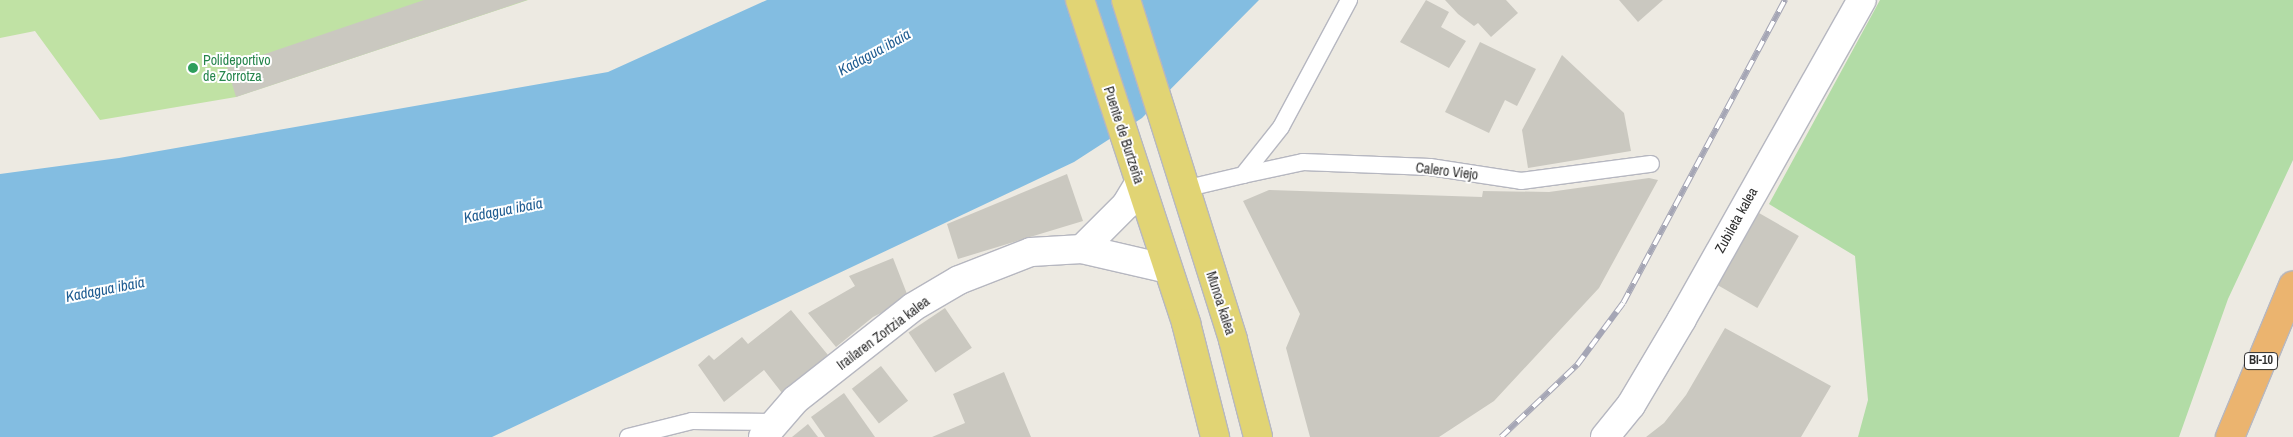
<!DOCTYPE html>
<meta charset="utf-8">
<style>
body{margin:0}
#map{position:relative;width:2293px;height:437px;overflow:hidden;background:#edeae2;font-family:"Archivo Narrow",sans-serif}
div>[style]{position:absolute}
.green>*{inset:0;background:#b2dca6}
.pitch>*{inset:0;background:#c0e2a4}
.water>*{inset:0;background:#83bde1}
.building>*{inset:0;background:#cac8c0;transform-origin:0 0}
.roads{filter:drop-shadow(1px 0 #b6b7c0) drop-shadow(-1px 0 #b6b7c0) drop-shadow(0 1px #b6b7c0) drop-shadow(0 -1px #b6b7c0)}
.lane>*{height:16px;margin:-8px;padding:0 8px;transform-origin:8px;border-radius:8px;background:#fff}
.street>*{height:28px;margin:-14px;padding:0 14px;transform-origin:14px;border-radius:14px;background:#fff}
.secondary>*{height:28px;margin:-14px;padding:0 14px;transform-origin:14px;border-radius:14px;background:#fff}
.primary>*{height:28px;margin:-14px;padding:0 14px;transform-origin:14px;border-radius:14px;background:#e1d474}
.highway>*{height:28px;margin:-14px;padding:0 14px;transform-origin:14px;border-radius:14px;background:#ebb46f}
.rail>*{height:5.5px;margin-top:-2.75px;transform-origin:0;background:repeating-linear-gradient(90deg,#fff 0 11px,#a5a6b5 0 22px);box-sizing:border-box;border-block:1px solid #a5a6b5}
.dots>*{width:14px;height:14px;translate:-50% -50%;box-sizing:border-box;border:2px solid #fff;border-radius:50%}
span{translate:-50% -50%;white-space:nowrap;text-align:center;line-height:1.15;-webkit-text-stroke:4px #fff;paint-order:stroke}
.shield-label span{padding:1px 4px;background:#fff;border:1px solid;border-radius:4px;-webkit-text-stroke-width:0}
.shield-label{font-size:12px;color:#2e2e2e;font-weight:700}
.leisure-label{font-size:14px;color:#27864d}
.left{translate:0 -50%;text-align:left}
.street-label{font-size:14px;color:#2e2e2e}
.water-label{font-size:15px;color:#1f5c91;font-style:italic}
</style>
<div id="map">
<div class="green">
<div style="clip-path:polygon(1880px 0,2293px 0,2293px 160px,2228px 299px,2179px 437px,1858px 437px,1868px 400px,1855px 256px,1769px 204px)"></div>
</div>
<div class="pitch">
<div style="clip-path:polygon(0 0,528px 0,236px 97px,100px 120px,35px 31px,0 38px)"></div>
</div>
<div class="water">
<div style="clip-path:polygon(767px 0,1259px 0,1142px 118px,1074px 162px,492px 437px,0 437px,0 174px,119px 158px,608px 72px)"></div>
</div>
<div class="building">
<div style="clip-path:polygon(424px 0,527px 0,236px 97px,227px 67px)"></div>
<div style="clip-path:polygon(1426px 0,1449px 12px,1441px 27px,1466px 41px,1449px 68px,1400px 42px)"></div>
<div style="clip-path:polygon(1445px 0,1506px 0,1518px 13px,1491px 37px,1478px 23px,1474px 26px,1458px 14px)"></div>
<div style="clip-path:polygon(1619px 0,1663px 0,1638px 22px)"></div>
<div style="clip-path:polygon(1480px 42px,1536px 69px,1517px 106px,1505px 100px,1489px 133px,1445px 112px)"></div>
<div style="clip-path:polygon(1562px 55px,1624px 113px,1631px 151px,1528px 168px,1522px 130px)"></div>
<div style="clip-path:polygon(1067px 174px,1083px 221px,958px 259px,947px 224px)"></div>
<div style="clip-path:polygon(1649px 178px,1658px 180px,1599px 288px,1494px 401px,1439px 437px,1310px 437px,1286px 348px,1300px 314px,1243px 201px,1269px 190px,1482px 197px,1483px 191px,1549px 192px)"></div>
<div style="left:1759px;top:213px;width:46px;height:83px;rotate:30deg"></div>
<div style="clip-path:polygon(893px 258px,909px 299px,873px 317px,836px 347px,808px 313px,855px 286px,849px 276px)"></div>
<div style="left:945px;top:308px;width:48px;height:44px;rotate:56deg"></div>
<div style="clip-path:polygon(791px 310px,828px 355px,782px 393px,764px 370px,724px 402px,698px 365px,709px 355px,714px 360px,742px 337px,748px 344px)"></div>
<div style="clip-path:polygon(1725px 328px,1831px 386px,1801px 437px,1646px 437px,1664px 423px,1686px 395px)"></div>
<div style="left:881px;top:366px;width:44px;height:37px;rotate:52deg"></div>
<div style="clip-path:polygon(1004px 372px,1031px 437px,932px 437px,965px 423px,953px 394px)"></div>
<div style="clip-path:polygon(844px 393px,875px 437px,825px 437px,811px 417px)"></div>
<div style="clip-path:polygon(808px 424px,818px 437px,792px 437px)"></div>
</div>
<div class="roads">
<div class="lane">
<div style="left:1243px;top:175px;width:61px;rotate:-12.2deg"></div>
<div style="left:1303px;top:162px;width:127px;rotate:2.3deg"></div>
<div style="left:1430px;top:167px;width:92px;rotate:8.7deg"></div>
<div style="left:1521px;top:181px;width:131px;rotate:-7.5deg"></div>
<div style="left:1184px;top:189px;width:61px;rotate:-13.3deg"></div>
<div style="left:1243px;top:175px;width:61px;rotate:-51.6deg"></div>
<div style="left:1281px;top:127px;width:144px;rotate:-61.8deg"></div>
<div style="left:628px;top:437px;width:66px;rotate:-14deg"></div>
<div style="left:692px;top:421px;width:80px;rotate:0.7deg"></div>
</div>
<div class="street">
<div style="left:1082px;top:249px;width:62px;rotate:-45deg"></div>
<div style="left:1126px;top:205px;width:26px;rotate:-59deg"></div>
<div style="left:763px;top:437px;width:49px;rotate:-49.1deg"></div>
<div style="left:795px;top:400px;width:150px;rotate:-38.2deg"></div>
<div style="left:913px;top:307px;width:53px;rotate:-30.4deg"></div>
<div style="left:959px;top:280px;width:77px;rotate:-21.3deg"></div>
<div style="left:1031px;top:252px;width:51px;rotate:-3.4deg"></div>
<div style="left:1082px;top:249px;width:88px;rotate:13.1deg"></div>
</div>
<div class="secondary">
<div style="left:1605px;top:437px;width:41px;rotate:-50.9deg"></div>
<div style="left:1631px;top:405px;width:100px;rotate:-59.3deg"></div>
<div style="left:1682px;top:319px;width:366px;rotate:-60.6deg"></div>
</div>
<div class="primary">
<div style="left:1080px;top:0;width:340px;rotate:71.8deg"></div>
<div style="left:1186px;top:323px;width:118px;rotate:75.7deg"></div>
<div style="left:1126px;top:0;width:356px;rotate:72.5deg"></div>
<div style="left:1233px;top:340px;width:100px;rotate:75.5deg"></div>
</div>
<div class="highway">
<div style="left:2230px;top:437px;width:164px;rotate:-67.4deg"></div>
</div>
</div>
<div class="rail">
<div style="left:1501px;top:437px;width:105px;rotate:-43.5deg"></div>
<div style="left:1577px;top:365px;width:77px;rotate:-53.4deg"></div>
<div style="left:1623px;top:303px;width:344px;rotate:-61.9deg"></div>
</div>
<div class="dots">
<div style="left:193px;top:68px;background:#2e9e5b"></div>
</div>
<div class="shield-label">
<span style="left:2261px;top:361px">BI-10</span>
</div>
<div class="leisure-label">
<span class="left" style="left:203px;top:68px">Polideportivo<br>de Zorrotza</span>
</div>
<div class="street-label">
<span style="left:1124px;top:135px;rotate:72deg">Puente de Burtzeña</span>
<span style="left:1447px;top:171px;rotate:7deg">Calero Viejo</span>
<span style="left:1736px;top:220px;rotate:-61deg">Zubileta kalea</span>
<span style="left:1221px;top:303px;rotate:72deg">Munoa kalea</span>
<span style="left:883px;top:333px;rotate:-37deg">Irailaren Zortzia kalea</span>
</div>
<div class="water-label">
<span style="left:874px;top:52px;rotate:-29deg">Kadagua ibaia</span>
<span style="left:503px;top:210px;rotate:-11deg">Kadagua ibaia</span>
<span style="left:105px;top:289px;rotate:-11deg">Kadagua ibaia</span>
</div>
</div>
